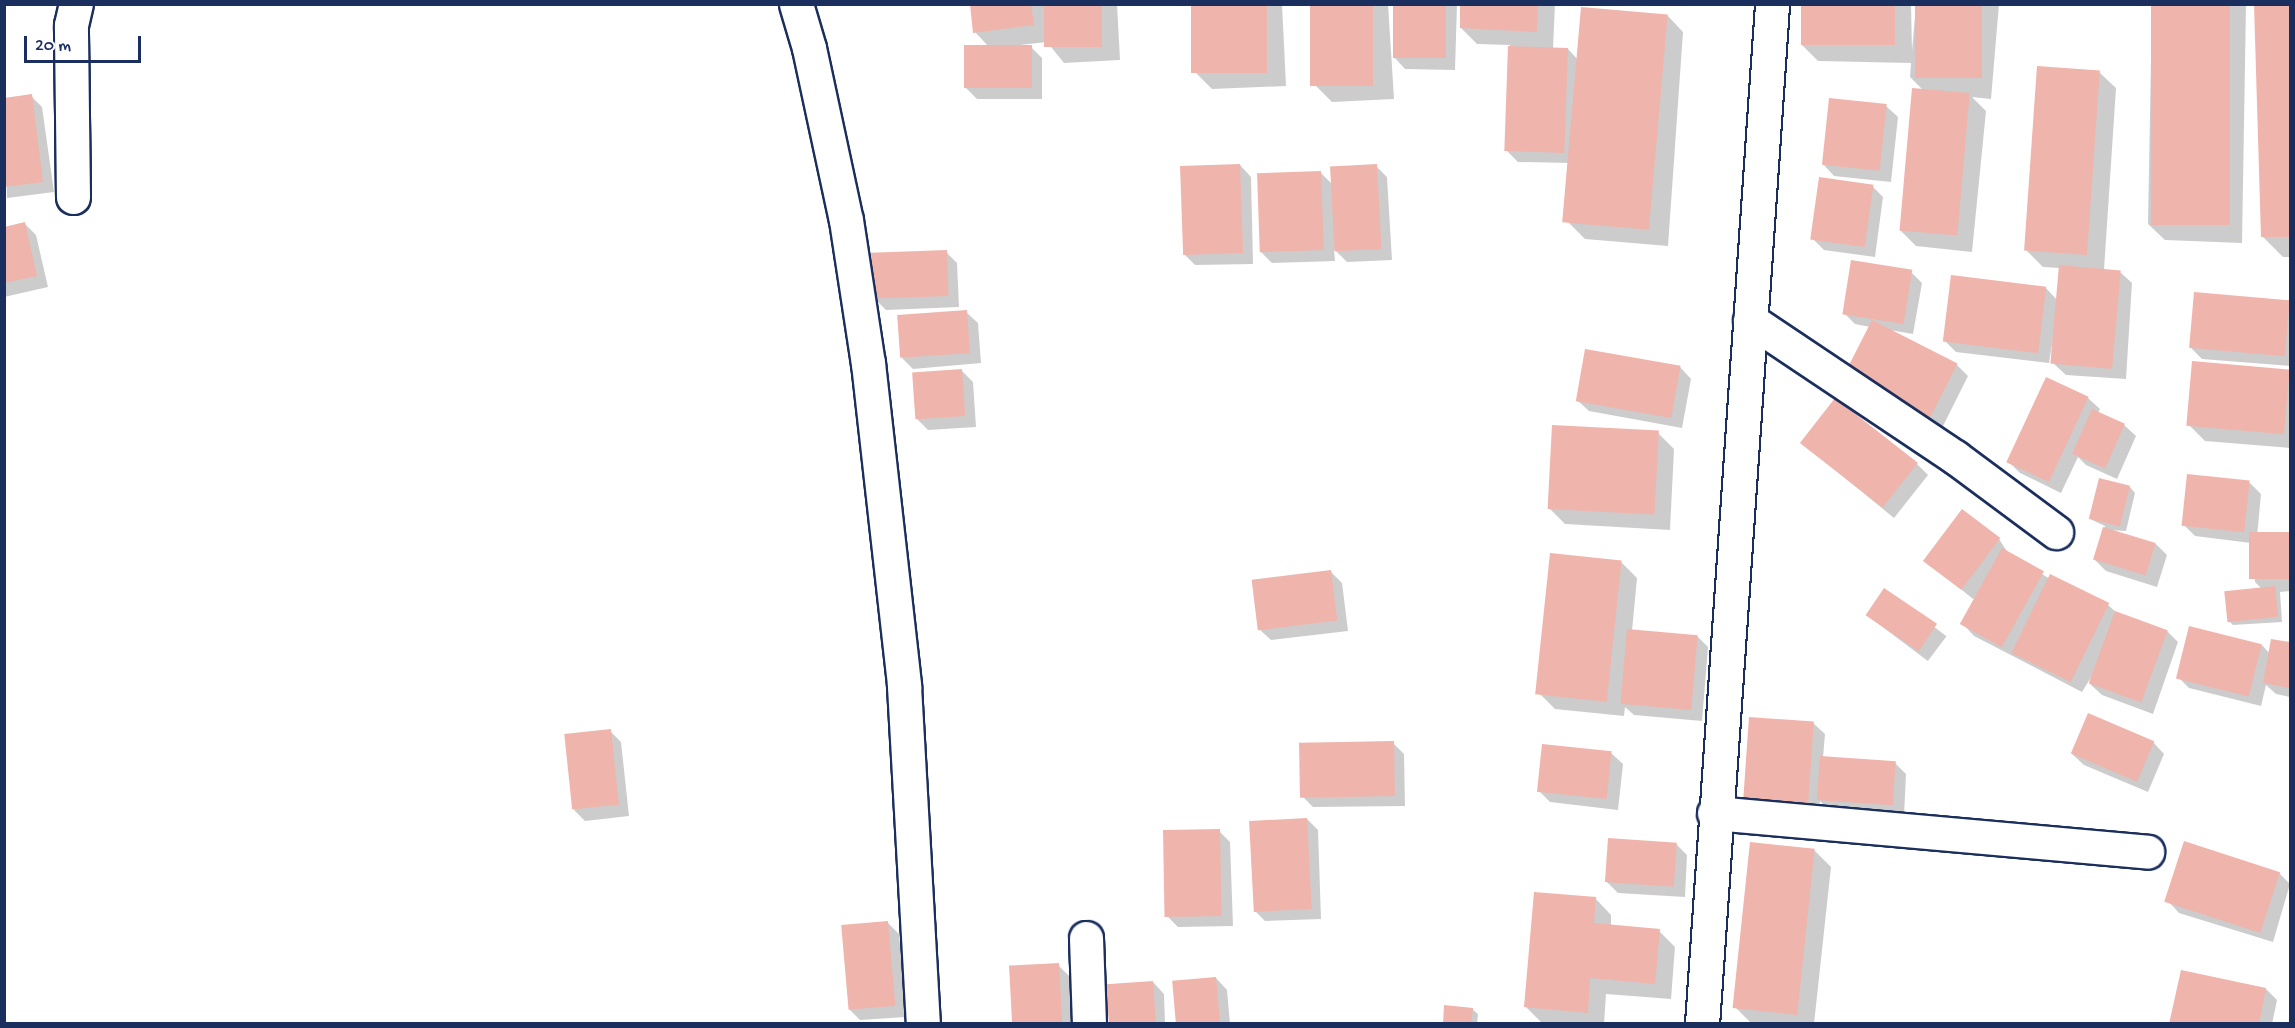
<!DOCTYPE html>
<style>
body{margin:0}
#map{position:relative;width:2295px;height:1028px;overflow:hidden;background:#fff;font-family:"Gochi Hand",sans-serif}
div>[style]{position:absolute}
.shadow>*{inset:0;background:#0003;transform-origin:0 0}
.building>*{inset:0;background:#efb4ab;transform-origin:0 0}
.roads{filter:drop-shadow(2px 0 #1b2f5e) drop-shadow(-2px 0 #1b2f5e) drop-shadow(0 2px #1b2f5e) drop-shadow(0 -2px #1b2f5e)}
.minor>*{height:33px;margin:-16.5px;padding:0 16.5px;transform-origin:16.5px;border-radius:16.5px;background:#fff}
span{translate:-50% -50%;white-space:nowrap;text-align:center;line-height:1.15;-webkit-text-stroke:5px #fff;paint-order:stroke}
.frame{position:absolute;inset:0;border:6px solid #1b2f5e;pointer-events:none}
.scale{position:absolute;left:24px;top:36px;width:117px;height:27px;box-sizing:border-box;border:3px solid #1b2f5e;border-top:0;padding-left:8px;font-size:18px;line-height:21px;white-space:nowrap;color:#1b2f5e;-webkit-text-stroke:4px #fff;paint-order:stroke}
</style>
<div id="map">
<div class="shadow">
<div style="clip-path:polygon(971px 4px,1117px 4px,1120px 60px,1064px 63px,1047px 42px,1020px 45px,1031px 47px,1042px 58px,1042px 99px,977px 99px,966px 88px,989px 47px,975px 32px)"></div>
<div style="clip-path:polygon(1193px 4px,1282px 4px,1286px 86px,1212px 89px,1196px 73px)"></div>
<div style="clip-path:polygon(1311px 4px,1388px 4px,1394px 99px,1332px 102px,1316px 86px)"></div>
<div style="clip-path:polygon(1395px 4px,1457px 4px,1455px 70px,1405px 69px,1394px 57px)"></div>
<div style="clip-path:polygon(1462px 4px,1555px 4px,1553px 49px,1568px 49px,1579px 61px,1667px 15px,1683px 32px,1668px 246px,1585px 239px,1568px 222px,1572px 163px,1518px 162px,1507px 151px,1510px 45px,1477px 44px,1461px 28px)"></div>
<div style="clip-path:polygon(1803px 4px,1911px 4px,1912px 51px,1916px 4px,1999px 4px,1991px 99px,1972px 97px,1986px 111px,1972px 252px,1916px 246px,1900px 230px,1923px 90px,1910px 77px,1911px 63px,1818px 61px,1801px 44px)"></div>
<div style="clip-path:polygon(2152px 4px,2246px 4px,2242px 243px,2165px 240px,2148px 224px)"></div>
<div style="clip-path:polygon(2256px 4px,2290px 4px,2290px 257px,2283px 257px,2263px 237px)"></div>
<div style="clip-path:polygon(2099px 72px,2116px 88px,2104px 270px,2120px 272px,2132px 283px,2126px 379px,2066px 375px,2054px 364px,2058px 307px,2049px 363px,1956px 352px,1945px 341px,2045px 287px,2058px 301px,2060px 268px,2043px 267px,2027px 251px)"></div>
<div style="clip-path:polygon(31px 96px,42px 107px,54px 192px,7px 198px,4px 99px)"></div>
<div style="clip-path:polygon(1886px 106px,1898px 117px,1891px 182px,1834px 176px,1823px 164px)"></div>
<div style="clip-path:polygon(1240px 165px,1251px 177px,1253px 264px,1195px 265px,1184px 254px)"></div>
<div style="clip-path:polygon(1376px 166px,1387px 177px,1392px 260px,1347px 262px,1334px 249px,1335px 261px,1272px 263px,1261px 252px,1321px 173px,1332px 184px)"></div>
<div style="clip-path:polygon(1872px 186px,1883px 197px,1875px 257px,1824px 250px,1813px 239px)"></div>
<div style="clip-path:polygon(25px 224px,36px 235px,48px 287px,4px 297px,4px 228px)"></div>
<div style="clip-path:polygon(946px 252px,957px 263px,959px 307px,886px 310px,875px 299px)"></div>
<div style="clip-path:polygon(1911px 272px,1922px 283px,1913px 334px,1890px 330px,1957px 365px,1968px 376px,1941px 430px,1857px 388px,1870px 327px,1855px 324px,1844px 313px)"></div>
<div style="clip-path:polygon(2195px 293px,2290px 301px,2290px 366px,2202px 359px,2191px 348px)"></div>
<div style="clip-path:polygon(966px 312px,978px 323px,981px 363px,913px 369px,902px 358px)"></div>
<div style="clip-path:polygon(2194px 362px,2290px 371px,2290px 448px,2205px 441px,2189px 425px)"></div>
<div style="clip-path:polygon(1680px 367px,1691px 379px,1682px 428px,1589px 411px,1577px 400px)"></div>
<div style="clip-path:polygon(962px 371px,973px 382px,976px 427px,928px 430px,917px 419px)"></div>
<div style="clip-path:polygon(2088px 398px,2100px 409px,2098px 413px,2124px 425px,2136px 436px,2117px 479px,2086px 465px,2078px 457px,2061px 493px,2020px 473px,2009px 462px)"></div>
<div style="clip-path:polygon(1658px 433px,1674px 449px,1670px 530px,1565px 524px,1549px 508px)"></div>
<div style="clip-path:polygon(1802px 443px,1917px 464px,1928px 475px,1894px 518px)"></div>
<div style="clip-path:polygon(2250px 483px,2261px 494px,2257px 537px,2290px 534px,2290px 591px,2280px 592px,2282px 622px,2233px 625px,2228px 620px,2262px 589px,2255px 582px,2251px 543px,2195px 536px,2184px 525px)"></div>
<div style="clip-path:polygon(2130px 487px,2135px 493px,2126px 531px,2108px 530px,2156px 544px,2167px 555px,2157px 587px,2106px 571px,2095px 560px,2105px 526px,2090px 519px)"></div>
<div style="clip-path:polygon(1962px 511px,1999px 539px,2008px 553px,2050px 579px,2051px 576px,2108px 605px,2117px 613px,2167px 631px,2178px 642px,2153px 714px,2102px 695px,2090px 684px,2096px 669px,2082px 692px,1974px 636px,1963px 624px,1980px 594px,1973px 599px,1925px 560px)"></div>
<div style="clip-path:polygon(1621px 562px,1637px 578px,1632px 631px,1697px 636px,1708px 647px,1702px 721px,1634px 715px,1625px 707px,1624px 716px,1555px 709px,1539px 693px)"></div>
<div style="clip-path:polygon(1331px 572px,1342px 583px,1348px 631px,1271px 640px,1259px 629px)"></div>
<div style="left:1885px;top:590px;width:77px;height:31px;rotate:37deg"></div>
<div style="clip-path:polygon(2272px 641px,2290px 644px,2290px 697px,2276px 694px,2266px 685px,2261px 706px,2189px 688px,2178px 677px,2262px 645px,2270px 654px)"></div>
<div style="clip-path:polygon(1813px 723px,1825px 734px,1823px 758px,1895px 763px,1906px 774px,1904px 816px,1830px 811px,1820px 801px,1818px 827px,1756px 823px)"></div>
<div style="clip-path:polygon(610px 731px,621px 742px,629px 816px,585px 821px,574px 810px)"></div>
<div style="clip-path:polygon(2153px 742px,2164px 754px,2148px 792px,2084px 765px,2072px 754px)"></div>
<div style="clip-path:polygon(1393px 743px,1404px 754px,1405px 806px,1313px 807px,1302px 796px)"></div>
<div style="clip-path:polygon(1611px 753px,1623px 764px,1618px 810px,1550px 802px,1539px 791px)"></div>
<div style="clip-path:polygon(1307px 819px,1318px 830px,1321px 919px,1265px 921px,1254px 910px)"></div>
<div style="clip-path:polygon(1219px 831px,1230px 842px,1233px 926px,1178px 927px,1167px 916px)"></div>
<div style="clip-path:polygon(1676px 844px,1687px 855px,1685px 897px,1618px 893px,1607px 882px)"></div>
<div style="clip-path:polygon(1814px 850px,1831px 867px,1814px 1024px,1751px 1023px,1735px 1007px)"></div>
<div style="clip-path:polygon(2279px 873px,2290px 884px,2273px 942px,2179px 913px,2168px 901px)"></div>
<div style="clip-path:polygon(1595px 898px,1611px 915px,1611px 926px,1659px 931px,1675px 947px,1671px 999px,1606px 994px,1604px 1024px,1542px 1023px,1526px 1007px)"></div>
<div style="clip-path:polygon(888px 923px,899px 934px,906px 1017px,860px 1020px,849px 1009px)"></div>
<div style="clip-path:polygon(1058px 965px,1069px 976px,1072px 1024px,1013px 1024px)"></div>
<div style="clip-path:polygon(1216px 978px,1227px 990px,1230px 1024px,1177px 1024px)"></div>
<div style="clip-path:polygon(1153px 982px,1164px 994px,1165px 1024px,1110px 1024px)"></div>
<div style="clip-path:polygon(2266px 989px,2277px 1000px,2272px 1024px,2171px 1024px)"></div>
<div style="clip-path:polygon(1472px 1009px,1478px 1014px,1477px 1024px,1444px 1024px)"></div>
</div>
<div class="building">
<div style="clip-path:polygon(970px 4px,1031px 4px,1034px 25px,973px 33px)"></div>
<div style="left:1044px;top:4px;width:58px;height:43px"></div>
<div style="left:1191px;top:4px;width:76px;height:69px"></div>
<div style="left:1310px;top:4px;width:63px;height:82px"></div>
<div style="left:1393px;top:4px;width:53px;height:54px"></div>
<div style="clip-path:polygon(1460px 4px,1538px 4px,1537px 32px,1460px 28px)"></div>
<div style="left:1801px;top:4px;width:94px;height:41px"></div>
<div style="left:1915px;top:4px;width:67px;height:74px"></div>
<div style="clip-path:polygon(2254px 4px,2290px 4px,2290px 237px,2261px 237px)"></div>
<div style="left:2151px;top:5px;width:79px;height:220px"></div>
<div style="left:1581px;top:7px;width:87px;height:216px;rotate:5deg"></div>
<div style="left:964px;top:45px;width:68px;height:43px"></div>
<div style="left:1508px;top:46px;width:60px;height:105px;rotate:2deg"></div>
<div style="left:2037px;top:66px;width:63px;height:185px;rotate:4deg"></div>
<div style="left:1912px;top:88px;width:58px;height:143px;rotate:5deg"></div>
<div style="clip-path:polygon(32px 94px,43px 182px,4px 187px,4px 98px)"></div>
<div style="left:1829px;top:98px;width:58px;height:67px;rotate:6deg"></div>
<div style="left:1240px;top:164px;width:89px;height:60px;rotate:88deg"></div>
<div style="left:1377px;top:164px;width:85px;height:47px;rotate:87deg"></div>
<div style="left:1321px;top:171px;width:79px;height:64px;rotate:88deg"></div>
<div style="left:1819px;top:177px;width:55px;height:63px;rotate:8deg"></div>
<div style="clip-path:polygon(25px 222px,37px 276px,4px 283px,4px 227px)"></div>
<div style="left:947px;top:250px;width:46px;height:76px;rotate:88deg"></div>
<div style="left:1851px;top:260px;width:62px;height:55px;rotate:9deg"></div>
<div style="left:2059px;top:265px;width:62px;height:99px;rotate:5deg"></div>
<div style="left:1951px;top:275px;width:96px;height:67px;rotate:7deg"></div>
<div style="left:2194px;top:292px;width:96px;height:56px;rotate:5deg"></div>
<div style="left:967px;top:310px;width:43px;height:70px;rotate:86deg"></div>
<div style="left:1872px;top:320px;width:96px;height:64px;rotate:27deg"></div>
<div style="left:1585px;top:349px;width:97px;height:53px;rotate:10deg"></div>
<div style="left:2192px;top:361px;width:98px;height:65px;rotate:5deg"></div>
<div style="left:962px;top:369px;width:47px;height:50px;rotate:86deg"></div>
<div style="left:2046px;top:377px;width:47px;height:94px;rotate:25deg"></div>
<div style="left:1835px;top:398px;width:105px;height:57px;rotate:38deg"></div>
<div style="left:2092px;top:409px;width:36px;height:49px;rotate:24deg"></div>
<div style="left:1552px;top:425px;width:107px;height:84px;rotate:3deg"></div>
<div style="left:2187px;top:474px;width:63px;height:52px;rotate:6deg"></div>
<div style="left:2099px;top:478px;width:32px;height:42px;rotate:14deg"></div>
<div style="left:1962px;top:509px;width:48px;height:65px;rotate:37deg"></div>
<div style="left:2103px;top:527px;width:55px;height:34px;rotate:17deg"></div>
<div style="left:2290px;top:532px;width:47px;height:41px;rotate:90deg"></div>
<div style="left:2002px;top:548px;width:48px;height:87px;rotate:29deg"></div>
<div style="left:1550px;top:553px;width:72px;height:142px;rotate:6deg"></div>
<div style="left:1331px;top:570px;width:51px;height:80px;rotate:83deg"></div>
<div style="left:2050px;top:574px;width:66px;height:88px;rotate:26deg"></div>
<div style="left:2275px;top:586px;width:31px;height:51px;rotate:84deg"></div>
<div style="left:1884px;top:588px;width:64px;height:33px;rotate:34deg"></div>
<div style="left:2115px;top:611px;width:56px;height:77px;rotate:20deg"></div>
<div style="left:2189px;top:626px;width:75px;height:54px;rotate:14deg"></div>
<div style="left:1627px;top:629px;width:71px;height:75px;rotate:5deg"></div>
<div style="clip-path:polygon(2271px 639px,2290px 642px,2290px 688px,2263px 683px)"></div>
<div style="left:2088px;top:713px;width:72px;height:44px;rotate:23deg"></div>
<div style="left:1749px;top:717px;width:65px;height:95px;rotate:4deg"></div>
<div style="left:611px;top:729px;width:76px;height:47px;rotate:84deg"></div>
<div style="left:1394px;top:741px;width:55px;height:95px;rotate:89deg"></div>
<div style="left:1542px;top:744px;width:70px;height:48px;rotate:6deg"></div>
<div style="left:1820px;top:756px;width:76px;height:44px;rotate:4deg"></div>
<div style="left:1307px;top:818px;width:91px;height:58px;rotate:87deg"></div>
<div style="left:1220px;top:829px;width:87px;height:57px;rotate:89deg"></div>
<div style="left:1608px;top:838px;width:69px;height:44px;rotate:4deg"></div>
<div style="left:2184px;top:841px;width:101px;height:64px;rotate:18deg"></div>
<div style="left:1750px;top:842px;width:65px;height:167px;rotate:6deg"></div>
<div style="clip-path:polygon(1534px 892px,1596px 897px,1594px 923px,1660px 929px,1655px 984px,1590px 978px,1588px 1013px,1524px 1007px)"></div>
<div style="left:888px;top:921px;width:85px;height:47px;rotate:85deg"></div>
<div style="left:1059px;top:963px;width:61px;height:50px;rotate:87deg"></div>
<div style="clip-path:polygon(2181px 970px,2266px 988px,2259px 1024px,2169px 1024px)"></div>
<div style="left:1216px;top:977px;width:46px;height:44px;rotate:85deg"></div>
<div style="left:1153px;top:981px;width:43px;height:47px;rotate:86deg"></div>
<div style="clip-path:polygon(1444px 1005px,1473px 1008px,1471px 1024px,1443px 1024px)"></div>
</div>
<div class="roads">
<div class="minor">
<div style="left:796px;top:4px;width:46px;rotate:73.5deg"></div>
<div style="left:809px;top:48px;width:176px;rotate:77.9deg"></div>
<div style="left:846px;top:220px;width:145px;rotate:81.3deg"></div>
<div style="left:868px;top:363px;width:325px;rotate:83.6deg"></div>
<div style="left:904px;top:686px;width:339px;rotate:86.8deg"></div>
<div style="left:73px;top:197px;width:172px;rotate:-90.7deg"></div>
<div style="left:71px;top:25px;width:22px;rotate:-77deg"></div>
<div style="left:1750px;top:320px;width:247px;rotate:33.8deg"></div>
<div style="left:1955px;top:457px;width:126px;rotate:36.6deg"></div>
<div style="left:1714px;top:813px;width:435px;rotate:5.1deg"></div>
<div style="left:1086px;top:938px;width:86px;rotate:88deg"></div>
<div style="left:1702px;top:1024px;width:1022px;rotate:-86.07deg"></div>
</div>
</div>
<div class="frame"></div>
<div class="scale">20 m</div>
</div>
